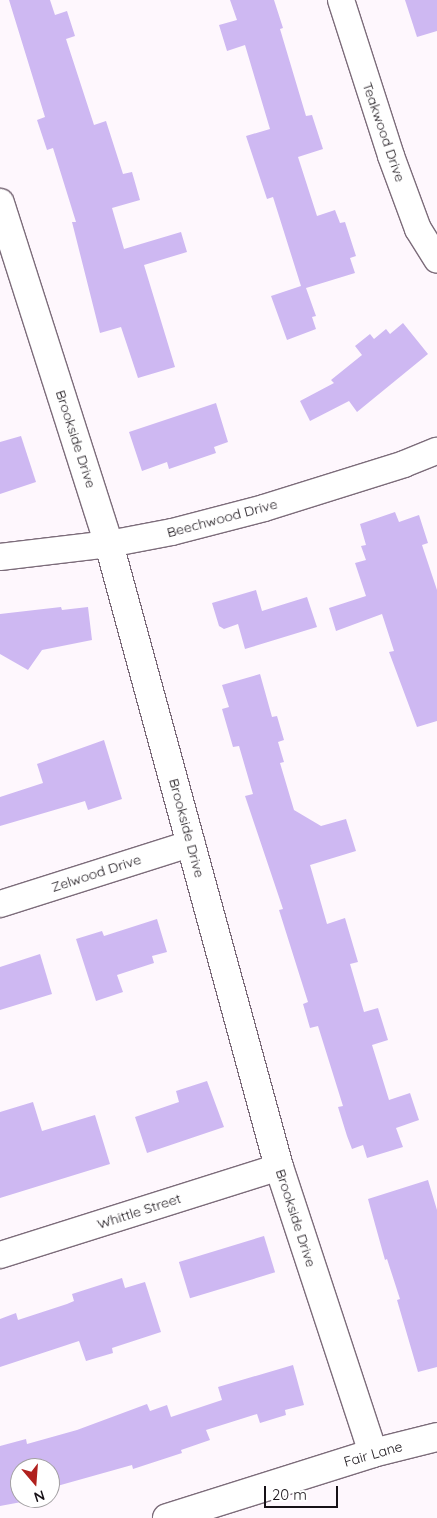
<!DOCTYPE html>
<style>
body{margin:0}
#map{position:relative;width:437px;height:1518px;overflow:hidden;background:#fef7fd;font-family:Quicksand,sans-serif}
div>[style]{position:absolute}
.building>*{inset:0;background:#ceb8f2;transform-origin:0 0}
.roads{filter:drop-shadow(1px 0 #7c6c7a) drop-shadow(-1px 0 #7c6c7a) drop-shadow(0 1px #7c6c7a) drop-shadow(0 -1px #7c6c7a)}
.minor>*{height:26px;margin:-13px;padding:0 13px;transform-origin:13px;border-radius:13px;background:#fff}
.tertiary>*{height:28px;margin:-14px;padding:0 14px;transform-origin:14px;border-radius:14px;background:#fff}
span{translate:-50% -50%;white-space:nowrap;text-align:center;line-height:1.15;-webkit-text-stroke:4.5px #fff;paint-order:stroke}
.street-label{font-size:14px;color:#171117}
.north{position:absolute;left:10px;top:1458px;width:50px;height:50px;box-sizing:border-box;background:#fff;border:1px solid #a2a0a2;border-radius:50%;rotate:162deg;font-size:14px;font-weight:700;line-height:20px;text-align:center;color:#171117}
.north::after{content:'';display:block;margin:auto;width:18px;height:22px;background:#b0201e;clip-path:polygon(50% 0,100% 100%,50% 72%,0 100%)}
.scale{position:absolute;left:264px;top:1486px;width:74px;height:22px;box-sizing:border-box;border:2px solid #171117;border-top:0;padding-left:6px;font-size:15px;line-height:18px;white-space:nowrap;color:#171117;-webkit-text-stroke:4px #fff;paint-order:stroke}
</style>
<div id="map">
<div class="building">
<div style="clip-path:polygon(9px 0,50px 0,55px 15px,67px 11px,75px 36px,66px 39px,94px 125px,106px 121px,123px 174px,132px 172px,140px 200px,112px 208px,124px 249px,181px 232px,187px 252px,144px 265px,175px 367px,138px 378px,121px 327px,100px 333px,72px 222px,76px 222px,53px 148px,47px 150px,37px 120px,45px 117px)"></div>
<div style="clip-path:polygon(230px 0,274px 0,283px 28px,280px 29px,306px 116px,312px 115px,323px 149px,298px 157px,317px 216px,335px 210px,340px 223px,345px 222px,356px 256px,350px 258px,355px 273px,306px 288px,316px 316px,312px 317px,316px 329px,287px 340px,271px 296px,301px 286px,273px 197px,267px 199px,246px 136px,270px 129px,245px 45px,227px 51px,219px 25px,237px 20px)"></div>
<div style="clip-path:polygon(405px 0,437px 0,437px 31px,417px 37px)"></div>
<div style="clip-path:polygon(403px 323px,428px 354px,357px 412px,349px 401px,310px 421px,300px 401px,334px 383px,331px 380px,362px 355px,355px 346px,370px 334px,374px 339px,386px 329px,390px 334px)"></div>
<div style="clip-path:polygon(216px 403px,228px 442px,214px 447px,216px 453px,169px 469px,167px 462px,142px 471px,129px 432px)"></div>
<div style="clip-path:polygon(21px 436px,36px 482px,0 494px,0 442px)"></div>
<div style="clip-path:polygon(395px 512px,399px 522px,419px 515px,428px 543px,422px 545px,437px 590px,437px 721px,417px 727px,389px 652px,394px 651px,382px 614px,336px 631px,329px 608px,366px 596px,355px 563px,366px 560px,361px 546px,366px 545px,360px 524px)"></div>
<div style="clip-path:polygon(256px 590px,262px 611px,307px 597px,317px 627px,245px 649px,238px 624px,224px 629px,219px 626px,212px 603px)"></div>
<div style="clip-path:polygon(61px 607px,62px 610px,88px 607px,92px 640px,42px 650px,28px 670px,0 654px,0 614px)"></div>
<div style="clip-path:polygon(260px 674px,272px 717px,277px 716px,284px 740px,278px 742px,284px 762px,280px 763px,294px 810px,321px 826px,346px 819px,356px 851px,310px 865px,327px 924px,345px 918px,358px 962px,350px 964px,364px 1012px,378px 1008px,388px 1040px,372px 1045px,389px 1100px,410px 1093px,419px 1120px,396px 1128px,403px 1147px,367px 1158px,363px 1145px,352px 1149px,347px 1136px,338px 1107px,343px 1106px,318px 1026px,310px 1028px,303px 1004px,308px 1002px,279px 910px,283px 909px,245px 796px,253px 794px,239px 746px,233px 747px,222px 709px,229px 707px,222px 685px)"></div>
<div style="clip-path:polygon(104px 740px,122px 799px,88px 810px,85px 801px,0 826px,0 797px,43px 783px,37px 764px)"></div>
<div style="clip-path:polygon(157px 919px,167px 952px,152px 956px,154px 963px,117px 975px,123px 992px,96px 1001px,76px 939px,102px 931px,104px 936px)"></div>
<div style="clip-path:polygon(40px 954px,52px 994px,0 1010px,0 967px)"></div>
<div style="clip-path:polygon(207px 1081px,224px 1127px,147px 1153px,135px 1117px,179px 1102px,176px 1091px)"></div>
<div style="clip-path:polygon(33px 1102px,42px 1131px,95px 1115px,110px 1164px,0 1198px,0 1112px)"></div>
<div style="clip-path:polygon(428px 1180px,437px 1210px,437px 1367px,418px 1372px,397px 1300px,400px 1299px,387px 1259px,385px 1260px,368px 1199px)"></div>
<div style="left:264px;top:1236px;width:38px;height:89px;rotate:73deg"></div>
<div style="clip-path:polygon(122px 1278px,125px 1288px,145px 1282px,161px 1332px,112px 1348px,113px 1353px,86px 1361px,79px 1341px,0 1367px,0 1319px,16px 1313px,18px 1320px,67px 1304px,74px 1301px,72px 1294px)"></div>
<div style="clip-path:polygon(293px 1365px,304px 1405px,285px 1410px,286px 1415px,260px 1423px,257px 1414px,206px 1430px,210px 1440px,181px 1450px,182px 1453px,133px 1469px,132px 1465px,50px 1488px,50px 1468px,20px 1468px,20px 1498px,43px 1498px,0 1506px,0 1446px,26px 1439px,27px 1444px,77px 1430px,147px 1404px,150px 1411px,167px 1405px,171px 1417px,222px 1400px,218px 1387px)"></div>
</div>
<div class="roads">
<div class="minor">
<div style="left:341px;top:0;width:164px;rotate:72.2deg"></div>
<div style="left:391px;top:156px;width:78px;rotate:69.7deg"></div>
<div style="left:418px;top:229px;width:36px;rotate:58deg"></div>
<div style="left:0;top:557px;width:110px;rotate:-6.8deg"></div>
<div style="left:109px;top:544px;width:64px;rotate:-10.8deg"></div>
<div style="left:172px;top:532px;width:95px;rotate:-14.6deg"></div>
<div style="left:264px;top:508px;width:147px;rotate:-17.4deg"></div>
<div style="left:404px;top:464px;width:35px;rotate:-22deg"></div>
<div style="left:0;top:904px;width:201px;rotate:-17.6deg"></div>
<div style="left:0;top:1255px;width:293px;rotate:-17.5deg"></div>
</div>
<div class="tertiary">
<div style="left:0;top:203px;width:358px;rotate:72.3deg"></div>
<div style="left:109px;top:544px;width:646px;rotate:74.74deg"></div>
<div style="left:279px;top:1167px;width:301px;rotate:71.8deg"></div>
<div style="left:167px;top:1518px;width:216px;rotate:-17.5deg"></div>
<div style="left:373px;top:1453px;width:66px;rotate:-14deg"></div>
</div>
</div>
<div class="street-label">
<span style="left:384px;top:132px;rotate:71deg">Teakwood Drive</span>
<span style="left:76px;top:439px;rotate:72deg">Brookside Drive</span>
<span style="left:222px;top:518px;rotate:-15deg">Beechwood Drive</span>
<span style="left:187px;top:828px;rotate:75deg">Brookside Drive</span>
<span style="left:96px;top:873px;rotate:-18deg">Zelwood Drive</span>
<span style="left:139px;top:1211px;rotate:-18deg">Whittle Street</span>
<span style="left:296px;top:1218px;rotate:72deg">Brookside Drive</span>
<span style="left:373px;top:1454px;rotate:-16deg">Fair Lane</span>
</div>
<div class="north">N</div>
<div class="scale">20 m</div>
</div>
